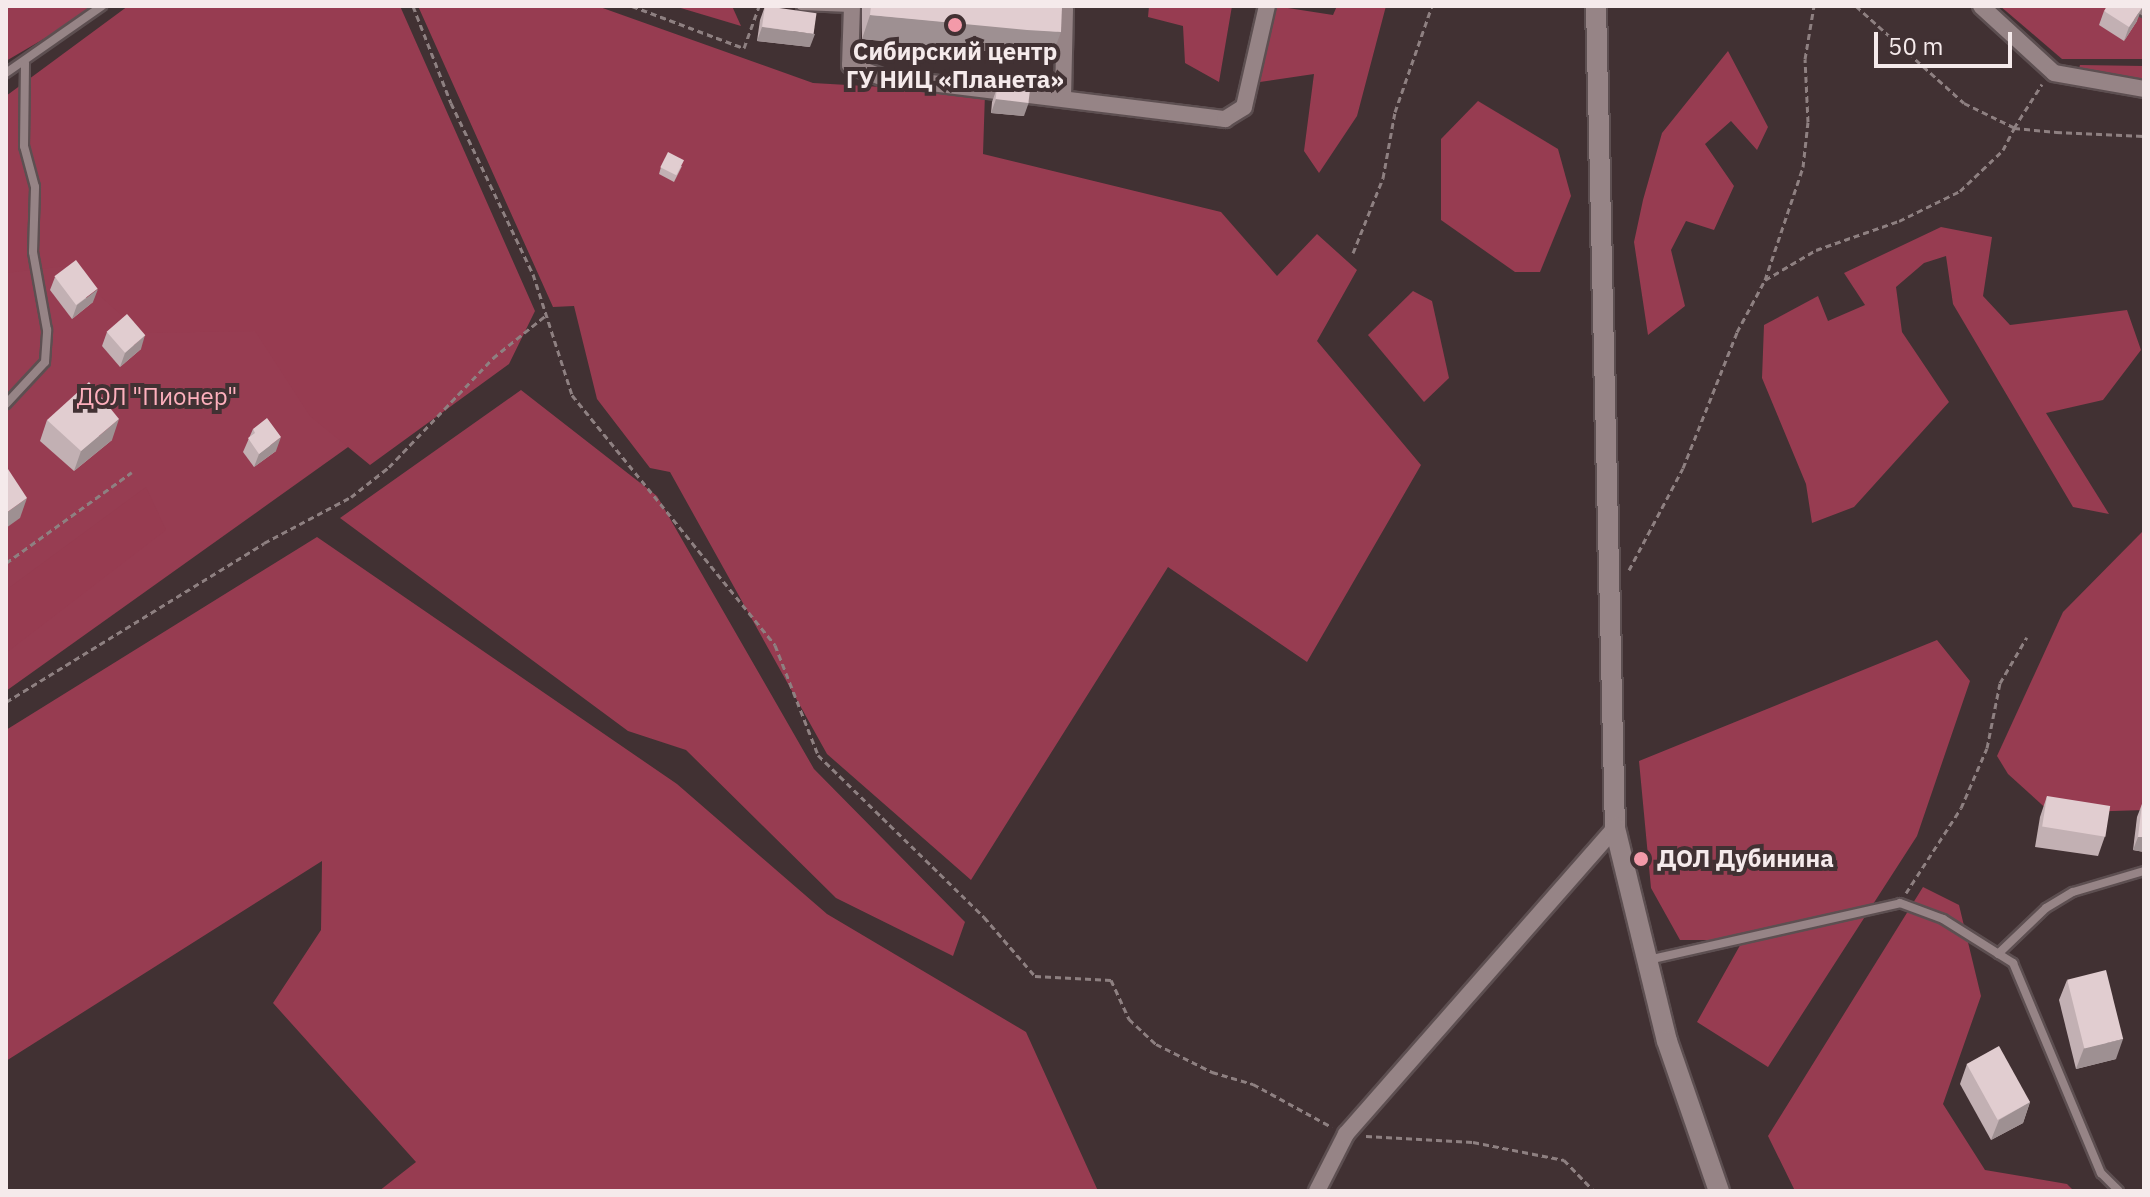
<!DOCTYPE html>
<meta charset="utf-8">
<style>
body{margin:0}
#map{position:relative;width:2150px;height:1197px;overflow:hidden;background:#413133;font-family:"IBM Plex Sans",sans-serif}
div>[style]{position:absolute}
.green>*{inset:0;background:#973d52}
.forest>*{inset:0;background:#973c51}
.path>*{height:3px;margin-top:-1.5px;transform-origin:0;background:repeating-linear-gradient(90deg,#8e8081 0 6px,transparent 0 10px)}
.roads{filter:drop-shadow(2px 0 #5d4f51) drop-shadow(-2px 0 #5d4f51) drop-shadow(0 2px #5d4f51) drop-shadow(0 -2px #5d4f51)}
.lane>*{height:8px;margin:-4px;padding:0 4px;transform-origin:4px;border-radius:4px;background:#968486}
.street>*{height:16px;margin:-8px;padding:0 8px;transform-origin:8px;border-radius:8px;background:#968486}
.secondary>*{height:20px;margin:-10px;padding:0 10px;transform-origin:10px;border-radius:10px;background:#968486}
.wall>*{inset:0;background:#c2b0b3}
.shaded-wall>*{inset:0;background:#9e9092}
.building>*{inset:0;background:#e1cdd0;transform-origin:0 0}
.dots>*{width:22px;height:22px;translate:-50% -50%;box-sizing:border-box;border:4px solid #413133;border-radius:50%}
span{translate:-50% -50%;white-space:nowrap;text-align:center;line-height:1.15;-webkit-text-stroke:8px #413133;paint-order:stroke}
.poi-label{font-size:24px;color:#f5eaeb;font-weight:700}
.left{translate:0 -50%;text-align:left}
.park-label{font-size:24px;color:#feb0bd}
.frame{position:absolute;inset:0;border:8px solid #f5eaeb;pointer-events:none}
.scale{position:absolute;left:1874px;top:32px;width:138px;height:36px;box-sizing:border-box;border:4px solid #f5eaeb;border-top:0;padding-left:10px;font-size:24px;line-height:28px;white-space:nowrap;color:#f5eaeb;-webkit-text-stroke:6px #413133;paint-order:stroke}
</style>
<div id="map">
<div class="green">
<div style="clip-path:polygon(2000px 6px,2144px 6px,2144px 59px,2062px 59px)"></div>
<div style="clip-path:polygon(6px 109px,379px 425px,6px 691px)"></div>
</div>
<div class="forest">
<div style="clip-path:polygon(6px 6px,100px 6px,6px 61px)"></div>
<div style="clip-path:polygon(128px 6px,400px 6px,535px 311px,509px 364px,370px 465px,310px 416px,255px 331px,141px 333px,67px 266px,6px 273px,6px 96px)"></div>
<div style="clip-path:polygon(418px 6px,597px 6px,813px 83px,985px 93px,983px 154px,1221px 212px,1277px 276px,1317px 234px,1357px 270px,1317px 341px,1421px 465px,1307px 662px,1168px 567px,971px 880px,827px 754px,670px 472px,650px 468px,597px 399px,574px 306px,553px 307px)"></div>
<div style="clip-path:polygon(674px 6px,732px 6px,741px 26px)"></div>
<div style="clip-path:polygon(1149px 6px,1232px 6px,1219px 82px,1185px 63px,1183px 26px,1148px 17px)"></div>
<div style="clip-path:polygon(1275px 6px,1333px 15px,1337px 6px,1386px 6px,1357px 116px,1319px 173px,1304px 151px,1314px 74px,1253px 83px)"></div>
<div style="clip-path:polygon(1728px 51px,1768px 127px,1757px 150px,1731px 121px,1705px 144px,1734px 186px,1714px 230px,1686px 221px,1671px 250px,1685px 306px,1648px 335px,1634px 242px,1643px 200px,1662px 133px)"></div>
<div style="clip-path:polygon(2080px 65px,2144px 66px,2144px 81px,2078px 72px)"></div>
<div style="clip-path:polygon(1478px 101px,1558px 149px,1571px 196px,1540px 272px,1515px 272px,1441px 220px,1441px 139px)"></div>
<div style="clip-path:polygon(1941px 227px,1992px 237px,1983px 296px,2010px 325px,2127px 310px,2141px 350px,2103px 400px,2046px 413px,2109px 514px,2073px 507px,1953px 304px,1946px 256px,1924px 263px,1896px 287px,1902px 332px,1949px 402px,1854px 507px,1812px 523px,1806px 484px,1762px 378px,1764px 325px,1818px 296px,1828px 321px,1865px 305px,1844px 273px)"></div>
<div style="clip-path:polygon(1413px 291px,1432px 301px,1449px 378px,1424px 402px,1368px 335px)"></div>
<div style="clip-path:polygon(521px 390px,657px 496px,814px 769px,965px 922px,953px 956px,836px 898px,686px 750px,628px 731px,340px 518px)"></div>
<div style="clip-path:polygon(146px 487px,166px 530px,6px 653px,6px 590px)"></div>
<div style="clip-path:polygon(2144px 530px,2144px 810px,2051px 813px,2008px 774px,1997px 756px,2063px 612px)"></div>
<div style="clip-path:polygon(317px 537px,677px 784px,827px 914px,1026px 1032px,1098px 1191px,379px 1191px,416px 1162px,273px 1003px,321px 930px,322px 861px,6px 1061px,6px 730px)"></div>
<div style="clip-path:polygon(1937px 640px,1970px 681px,1917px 836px,1768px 1067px,1697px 1022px,1743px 940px,1680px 940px,1651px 888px,1639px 761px)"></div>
<div style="clip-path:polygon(1923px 887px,1959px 905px,1981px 996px,1943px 1104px,1985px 1170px,2067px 1184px,2074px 1191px,1795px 1191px,1768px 1136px)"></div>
</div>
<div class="path">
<div style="left:413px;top:6px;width:104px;rotate:68.6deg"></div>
<div style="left:451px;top:103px;width:190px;rotate:64.4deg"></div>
<div style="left:533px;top:274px;width:127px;rotate:72.1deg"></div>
<div style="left:572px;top:395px;width:322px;rotate:50.9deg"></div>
<div style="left:775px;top:645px;width:118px;rotate:68.6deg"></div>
<div style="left:818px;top:755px;width:232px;rotate:44.3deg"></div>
<div style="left:984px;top:917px;width:78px;rotate:49.2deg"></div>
<div style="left:1035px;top:976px;width:76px;rotate:3deg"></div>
<div style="left:1111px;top:980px;width:43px;rotate:65.2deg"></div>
<div style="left:1129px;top:1019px;width:37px;rotate:43deg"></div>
<div style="left:1156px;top:1044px;width:63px;rotate:26.6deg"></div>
<div style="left:1212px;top:1072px;width:43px;rotate:16.3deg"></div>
<div style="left:1253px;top:1084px;width:90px;rotate:28.6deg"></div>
<div style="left:632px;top:6px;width:120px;rotate:20.6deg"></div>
<div style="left:744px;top:48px;width:45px;rotate:-70.3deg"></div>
<div style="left:1856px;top:6px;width:145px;rotate:41.9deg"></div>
<div style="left:1964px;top:103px;width:55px;rotate:26.1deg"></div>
<div style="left:2014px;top:128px;width:52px;rotate:-57.5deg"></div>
<div style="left:2056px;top:132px;width:88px;rotate:2.6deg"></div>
<div style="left:1353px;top:253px;width:81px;rotate:-68.2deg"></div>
<div style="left:1383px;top:178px;width:67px;rotate:-79.7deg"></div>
<div style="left:1395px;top:112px;width:112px;rotate:-70.8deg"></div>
<div style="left:1765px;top:280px;width:119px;rotate:-71.4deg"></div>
<div style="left:1803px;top:167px;width:45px;rotate:-83.7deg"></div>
<div style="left:1808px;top:122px;width:63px;rotate:-92.7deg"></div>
<div style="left:1805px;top:59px;width:54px;rotate:-80.4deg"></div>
<div style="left:6px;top:563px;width:155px;rotate:-35.8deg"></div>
<div style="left:1629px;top:570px;width:115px;rotate:-62.1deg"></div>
<div style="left:1683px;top:468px;width:146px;rotate:-68.3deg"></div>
<div style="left:1737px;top:332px;width:59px;rotate:-61.7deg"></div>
<div style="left:1765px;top:280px;width:59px;rotate:-30.5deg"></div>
<div style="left:1816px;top:250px;width:88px;rotate:-19.3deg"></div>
<div style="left:1899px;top:221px;width:68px;rotate:-26.2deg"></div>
<div style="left:1960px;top:191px;width:59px;rotate:-43.6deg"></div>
<div style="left:2003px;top:150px;width:25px;rotate:-63deg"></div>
<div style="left:2014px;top:128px;width:43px;rotate:5.3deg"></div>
<div style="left:6px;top:702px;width:303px;rotate:-31.6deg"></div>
<div style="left:264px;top:543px;width:98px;rotate:-27.9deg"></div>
<div style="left:351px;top:497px;width:48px;rotate:-38.3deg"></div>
<div style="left:389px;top:467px;width:151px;rotate:-46.3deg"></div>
<div style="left:493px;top:358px;width:67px;rotate:-38.9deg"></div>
<div style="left:1906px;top:893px;width:101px;rotate:-57.1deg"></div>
<div style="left:1961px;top:808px;width:65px;rotate:-66.6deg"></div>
<div style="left:1987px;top:748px;width:66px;rotate:-78.7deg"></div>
<div style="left:2000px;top:683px;width:53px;rotate:-59.6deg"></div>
<div style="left:1366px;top:1136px;width:107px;rotate:3.2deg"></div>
<div style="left:1473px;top:1142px;width:93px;rotate:11.2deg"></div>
<div style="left:1564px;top:1160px;width:43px;rotate:45.9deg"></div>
</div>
<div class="roads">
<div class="lane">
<div style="left:801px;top:6px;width:50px;rotate:2.3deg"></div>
<div style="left:2136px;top:6px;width:10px;rotate:37deg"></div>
<div style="left:6px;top:73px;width:117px;rotate:-34.9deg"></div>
<div style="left:6px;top:404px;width:57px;rotate:-47.1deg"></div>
<div style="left:45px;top:362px;width:32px;rotate:-86deg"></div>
<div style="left:47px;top:330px;width:79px;rotate:-100.2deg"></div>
<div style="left:33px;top:252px;width:65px;rotate:-88.2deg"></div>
<div style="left:35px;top:187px;width:42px;rotate:-105deg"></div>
<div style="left:24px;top:146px;width:83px;rotate:-89.3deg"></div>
<div style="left:1998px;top:954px;width:66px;rotate:-43.8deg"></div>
<div style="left:2046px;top:908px;width:31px;rotate:-31deg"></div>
<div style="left:2073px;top:892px;width:74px;rotate:-16.5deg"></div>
<div style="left:1648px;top:960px;width:258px;rotate:-12.7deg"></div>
<div style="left:1900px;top:903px;width:46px;rotate:20.4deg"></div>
<div style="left:1943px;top:919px;width:83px;rotate:32.2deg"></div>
<div style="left:2013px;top:963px;width:228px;rotate:67.3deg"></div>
<div style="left:2101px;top:1173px;width:25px;rotate:45deg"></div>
</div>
<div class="street">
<div style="left:852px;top:6px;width:59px;rotate:91.9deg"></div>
<div style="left:850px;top:65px;width:34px;rotate:21deg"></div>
<div style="left:882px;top:77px;width:346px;rotate:7deg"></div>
<div style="left:1225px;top:119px;width:22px;rotate:-32deg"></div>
<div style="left:1244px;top:107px;width:104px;rotate:-77.2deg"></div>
<div style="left:1046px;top:6px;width:19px;rotate:9deg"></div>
<div style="left:1065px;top:9px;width:87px;rotate:91.3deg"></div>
<div style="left:1981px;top:6px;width:99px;rotate:42.5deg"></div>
<div style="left:2054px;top:73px;width:91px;rotate:10.1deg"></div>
<div style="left:1317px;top:1191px;width:64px;rotate:-63deg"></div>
<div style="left:1346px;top:1134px;width:407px;rotate:-48.7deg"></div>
</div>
<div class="secondary">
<div style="left:1596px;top:6px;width:822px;rotate:88.68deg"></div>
<div style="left:1615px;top:828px;width:219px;rotate:76.3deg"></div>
<div style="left:1667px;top:1041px;width:159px;rotate:70.9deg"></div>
</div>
</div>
<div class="wall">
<div style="clip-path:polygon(765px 6px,810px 47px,757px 41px,760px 20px)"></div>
<div style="clip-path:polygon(862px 6px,1062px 6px,1052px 56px,1018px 54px,862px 39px)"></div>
<div style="clip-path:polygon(2104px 11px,2137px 21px,2124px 41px,2099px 25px)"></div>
<div style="clip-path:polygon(997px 88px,1024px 116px,991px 113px,992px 102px)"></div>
<div style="clip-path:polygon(682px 166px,674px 182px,659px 174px,661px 167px)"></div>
<div style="clip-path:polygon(55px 277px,93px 302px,72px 319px,50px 290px)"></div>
<div style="clip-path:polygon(107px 332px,141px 349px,120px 367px,102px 346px)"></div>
<div style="clip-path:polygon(47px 420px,112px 440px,74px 471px,40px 441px)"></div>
<div style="clip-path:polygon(253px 429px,276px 451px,254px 467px,243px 452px)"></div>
<div style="clip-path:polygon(2047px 796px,2105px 836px,2098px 856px,2035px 847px,2040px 817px)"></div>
<div style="clip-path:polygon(2142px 804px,2144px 804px,2144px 852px,2133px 850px,2137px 817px)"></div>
<div style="clip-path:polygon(2067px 980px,2116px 1059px,2076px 1069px,2059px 1000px)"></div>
<div style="clip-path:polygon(1967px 1064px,2030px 1102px,2023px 1123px,1991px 1140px,1960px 1084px)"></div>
</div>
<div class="shaded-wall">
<div style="clip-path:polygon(2142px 8px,2137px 21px,2124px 41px,2129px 27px)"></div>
<div style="clip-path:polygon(870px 15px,1061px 32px,1052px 56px,1018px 54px,862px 39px)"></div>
<div style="clip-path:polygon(762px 27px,815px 34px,810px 47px,757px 41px)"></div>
<div style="clip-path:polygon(996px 99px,1029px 102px,1024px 116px,991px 113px)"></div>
<div style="clip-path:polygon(98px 289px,93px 302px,72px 319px,77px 305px)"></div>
<div style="clip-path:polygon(145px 335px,141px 349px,120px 367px,125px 353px)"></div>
<div style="clip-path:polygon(119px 419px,112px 440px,74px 471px,81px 451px)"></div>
<div style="clip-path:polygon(281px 437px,276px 451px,254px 467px,259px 454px)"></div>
<div style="clip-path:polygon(27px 498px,20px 518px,6px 528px,6px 513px)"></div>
<div style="clip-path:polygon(2138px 837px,2144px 837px,2144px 852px,2133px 850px)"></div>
<div style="clip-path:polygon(2123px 1039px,2116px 1059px,2076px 1069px,2084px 1048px)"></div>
<div style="clip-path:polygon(2030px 1102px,2023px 1123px,1991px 1140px,1999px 1120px)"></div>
</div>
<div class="building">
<div style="left:765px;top:6px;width:52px;height:21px;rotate:8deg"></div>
<div style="clip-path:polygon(871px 6px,1062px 6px,1061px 32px,1027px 30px,870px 15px)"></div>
<div style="clip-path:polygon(2107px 6px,2140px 6px,2142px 8px,2129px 27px,2104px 11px)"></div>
<div style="left:997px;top:88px;width:33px;height:11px;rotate:7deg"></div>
<div style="left:668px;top:152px;width:18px;height:17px;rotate:27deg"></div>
<div style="left:76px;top:260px;width:36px;height:27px;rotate:53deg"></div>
<div style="left:127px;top:314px;width:28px;height:27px;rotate:49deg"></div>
<div style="clip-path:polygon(89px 382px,119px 419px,81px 451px,47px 420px)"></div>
<div style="clip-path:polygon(267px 418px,281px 437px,259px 454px,248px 438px,255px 433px,253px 429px)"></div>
<div style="clip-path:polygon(6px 466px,27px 498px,6px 513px)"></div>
<div style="left:2047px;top:796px;width:64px;height:31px;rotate:9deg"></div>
<div style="clip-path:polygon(2142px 804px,2144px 804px,2144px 837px,2138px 837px)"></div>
<div style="left:2106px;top:970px;width:71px;height:40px;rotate:76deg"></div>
<div style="left:1999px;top:1046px;width:64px;height:37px;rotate:61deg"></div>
</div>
<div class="dots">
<div style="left:955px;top:25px;background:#f39aa9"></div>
<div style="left:1641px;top:859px;background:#f39aa9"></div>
</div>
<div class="poi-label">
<span style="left:955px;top:66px">Сибирский центр<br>ГУ НИЦ «Планета»</span>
<span class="left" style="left:1657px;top:859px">ДОЛ Дубинина</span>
</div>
<div class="park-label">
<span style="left:157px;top:397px">ДОЛ "Пионер"</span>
</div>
<div class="frame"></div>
<div class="scale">50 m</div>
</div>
